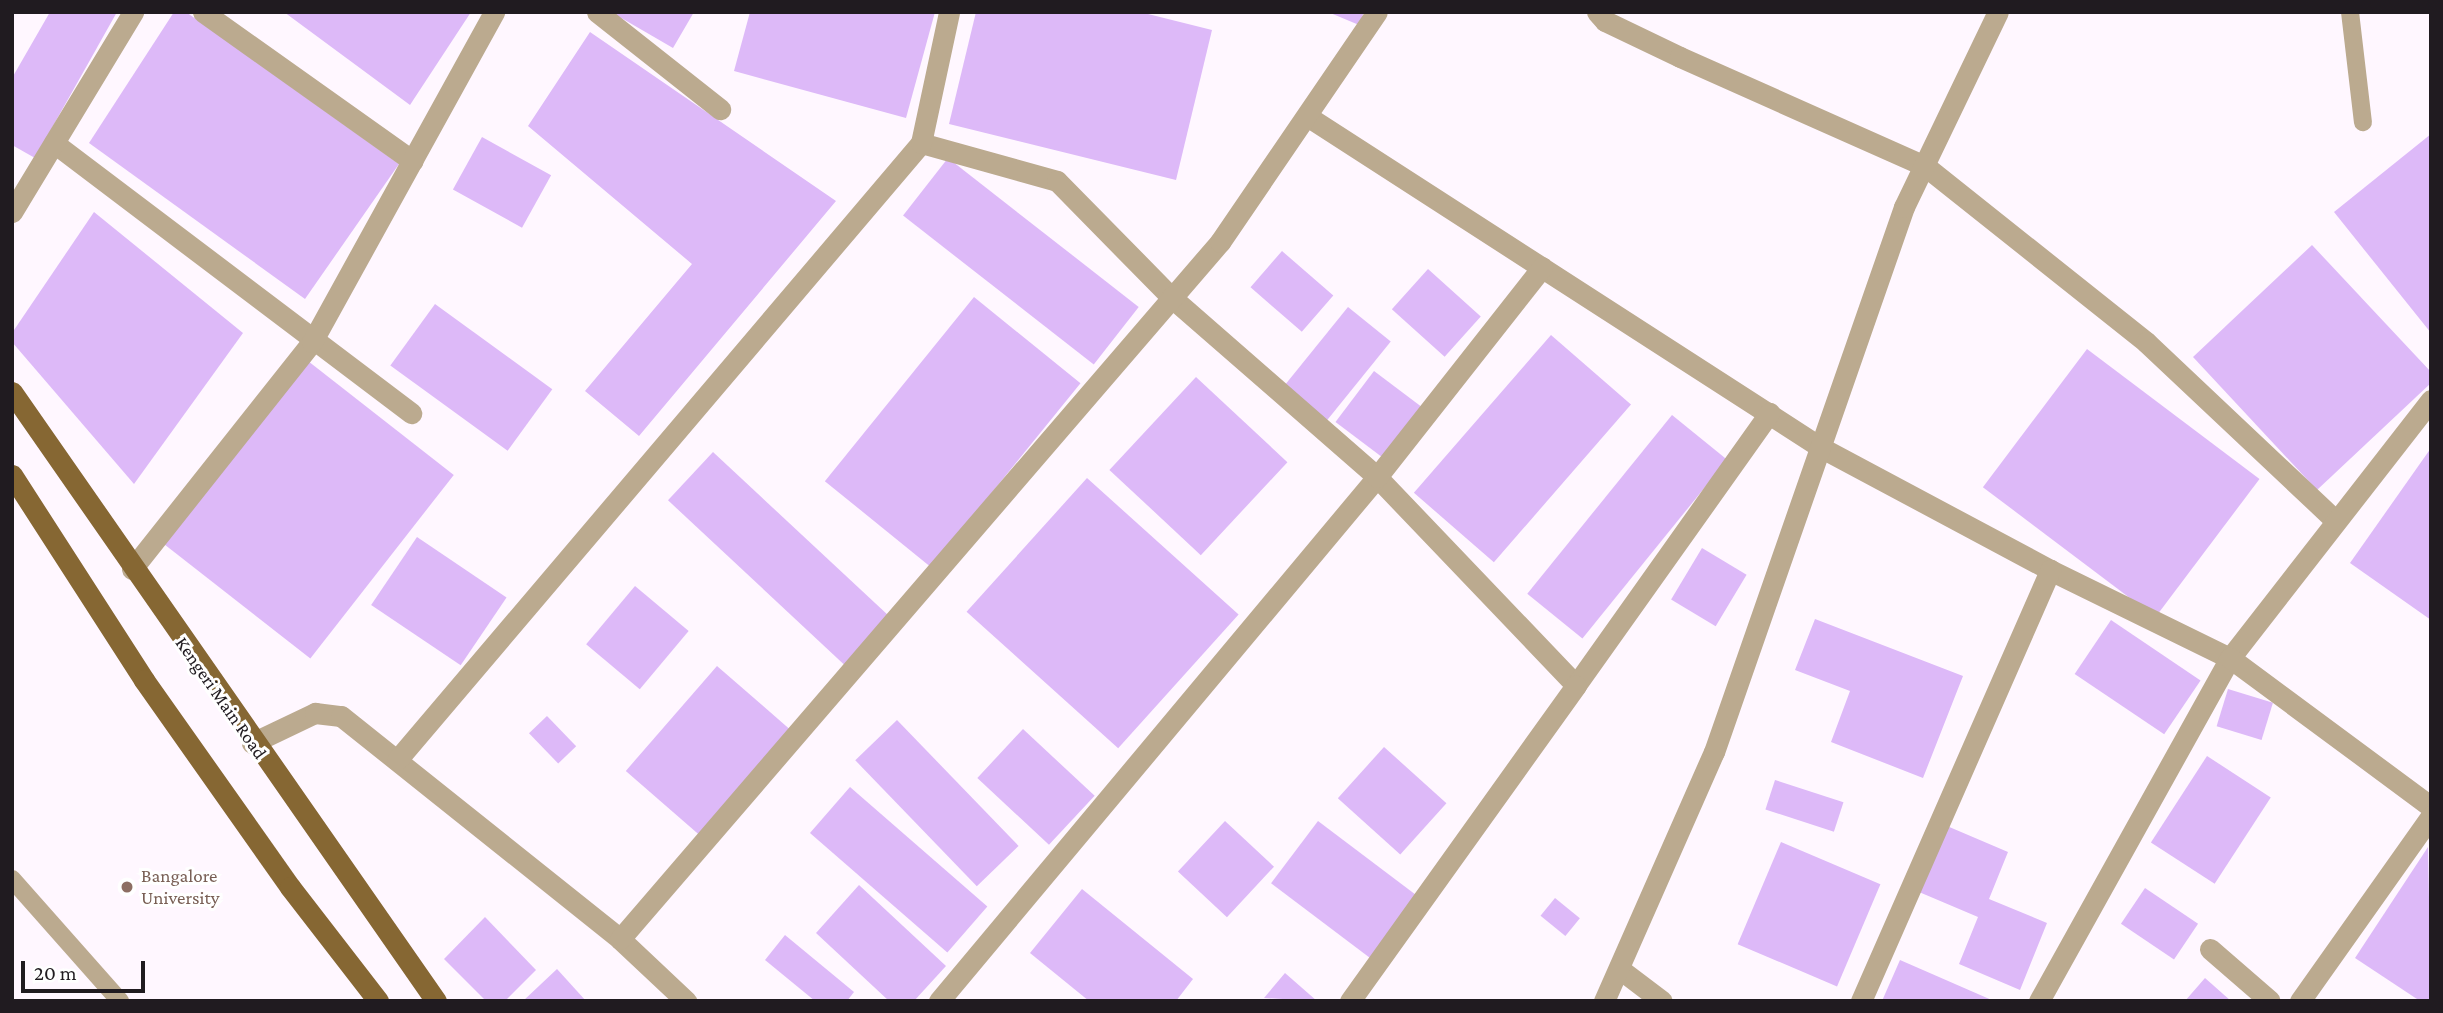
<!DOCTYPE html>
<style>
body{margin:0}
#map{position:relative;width:2443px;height:1013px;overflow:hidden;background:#fff7ff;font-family:"Crimson Pro",serif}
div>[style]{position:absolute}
.building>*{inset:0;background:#ddb9f8;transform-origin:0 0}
.lane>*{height:18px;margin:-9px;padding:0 9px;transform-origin:9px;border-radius:9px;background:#bbaa8f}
.street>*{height:21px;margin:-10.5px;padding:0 10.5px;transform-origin:10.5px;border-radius:10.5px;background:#bbaa8f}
.primary>*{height:21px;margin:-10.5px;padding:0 10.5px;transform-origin:10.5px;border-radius:10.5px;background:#866733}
.dots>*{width:19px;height:19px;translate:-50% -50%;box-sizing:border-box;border:4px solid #fff;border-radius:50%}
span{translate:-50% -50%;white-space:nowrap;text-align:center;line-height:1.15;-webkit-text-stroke:6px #fff;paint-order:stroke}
.street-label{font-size:19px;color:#201b20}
.education-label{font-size:19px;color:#785e54}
.left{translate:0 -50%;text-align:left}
.frame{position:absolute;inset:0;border:14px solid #201b20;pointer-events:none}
.scale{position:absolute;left:21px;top:961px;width:124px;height:32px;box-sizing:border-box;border:4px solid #201b20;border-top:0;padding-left:9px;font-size:21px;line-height:24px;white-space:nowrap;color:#201b20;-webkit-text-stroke:5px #fff;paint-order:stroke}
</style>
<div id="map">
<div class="building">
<div style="clip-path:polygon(50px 12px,117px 12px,35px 158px,12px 145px,12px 78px)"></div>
<div style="clip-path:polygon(174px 12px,186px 12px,399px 164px,305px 299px,89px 143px)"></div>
<div style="clip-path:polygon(284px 12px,471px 12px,410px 105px)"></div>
<div style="clip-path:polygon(611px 12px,694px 12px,673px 48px)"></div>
<div style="clip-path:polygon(750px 12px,935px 12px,906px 118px,734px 71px)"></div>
<div style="clip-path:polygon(976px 12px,1140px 12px,1212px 30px,1176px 180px,949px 124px)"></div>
<div style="clip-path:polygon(1328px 12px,1364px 12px,1359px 25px)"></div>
<div style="clip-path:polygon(590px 32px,836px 201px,639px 436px,585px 391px,692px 264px,528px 126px)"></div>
<div style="clip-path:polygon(2431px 134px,2431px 333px,2334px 212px)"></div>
<div style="left:482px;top:137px;width:79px;height:60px;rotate:29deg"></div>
<div style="left:948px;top:158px;width:242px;height:73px;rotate:38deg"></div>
<div style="clip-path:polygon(94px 212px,243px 333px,134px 484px,12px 342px,12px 333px)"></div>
<div style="clip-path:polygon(2312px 245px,2431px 372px,2431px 383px,2317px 490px,2193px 357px)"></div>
<div style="left:1282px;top:251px;width:68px;height:48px;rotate:41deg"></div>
<div style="left:1428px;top:269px;width:71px;height:54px;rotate:42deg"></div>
<div style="left:974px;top:297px;width:137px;height:237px;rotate:39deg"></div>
<div style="left:435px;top:304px;width:145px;height:76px;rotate:36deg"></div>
<div style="left:1348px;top:307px;width:55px;height:106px;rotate:39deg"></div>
<div style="left:1551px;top:335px;width:106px;height:209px;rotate:41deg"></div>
<div style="left:2087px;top:349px;width:216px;height:173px;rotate:37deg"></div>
<div style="left:308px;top:361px;width:185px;height:233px;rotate:38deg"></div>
<div style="left:1374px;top:371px;width:59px;height:64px;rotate:37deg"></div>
<div style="left:1196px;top:377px;width:125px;height:127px;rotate:43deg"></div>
<div style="left:1672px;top:415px;width:71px;height:230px;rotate:39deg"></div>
<div style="clip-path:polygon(2431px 448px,2431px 620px,2350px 563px)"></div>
<div style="left:713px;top:452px;width:241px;height:66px;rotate:43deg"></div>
<div style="left:1087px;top:478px;width:204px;height:180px;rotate:42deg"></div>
<div style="left:417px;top:537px;width:108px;height:82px;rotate:34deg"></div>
<div style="left:1702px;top:548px;width:52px;height:60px;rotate:31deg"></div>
<div style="left:635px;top:586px;width:70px;height:76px;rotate:40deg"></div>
<div style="clip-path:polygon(1815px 619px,1963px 676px,1923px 778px,1831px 742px,1850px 691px,1795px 670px)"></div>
<div style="left:2111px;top:620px;width:108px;height:65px;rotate:34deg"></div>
<div style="left:717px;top:666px;width:104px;height:139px;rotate:41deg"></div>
<div style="left:2228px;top:689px;width:47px;height:39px;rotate:17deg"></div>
<div style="left:547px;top:716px;width:42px;height:25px;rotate:46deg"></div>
<div style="left:897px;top:720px;width:175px;height:58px;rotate:46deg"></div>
<div style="left:1023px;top:729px;width:98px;height:67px;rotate:43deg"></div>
<div style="left:1384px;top:747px;width:84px;height:69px;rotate:42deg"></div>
<div style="left:2207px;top:756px;width:76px;height:103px;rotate:33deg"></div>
<div style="left:1775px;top:780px;width:72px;height:31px;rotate:18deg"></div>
<div style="left:850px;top:787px;width:182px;height:61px;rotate:41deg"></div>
<div style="left:1225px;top:821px;width:67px;height:69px;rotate:43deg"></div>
<div style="left:1318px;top:821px;width:124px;height:78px;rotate:37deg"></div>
<div style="clip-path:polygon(1947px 826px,2008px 852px,1989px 899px,2047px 923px,2020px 990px,1959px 964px,1978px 917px,1919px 892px)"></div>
<div style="left:1781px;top:842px;width:108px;height:111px;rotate:23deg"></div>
<div style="clip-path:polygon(2428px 847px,2431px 1001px,2420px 1001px,2355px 958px)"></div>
<div style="clip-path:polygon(859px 885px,946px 966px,914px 1001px,889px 1001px,816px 933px)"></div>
<div style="left:2145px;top:888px;width:64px;height:43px;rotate:34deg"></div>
<div style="clip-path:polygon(1082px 889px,1193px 979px,1176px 1001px,1089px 1001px,1030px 953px)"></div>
<div style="left:1555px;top:898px;width:32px;height:23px;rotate:39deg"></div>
<div style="clip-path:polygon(485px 917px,536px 970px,505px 1001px,486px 1001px,444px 959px)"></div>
<div style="clip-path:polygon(785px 935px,854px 992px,847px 1001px,815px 1001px,765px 960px)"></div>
<div style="clip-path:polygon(1900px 960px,1994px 1001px,1882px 1001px)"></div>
<div style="clip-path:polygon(557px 969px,586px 1001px,523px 1001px)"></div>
<div style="clip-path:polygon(1285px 973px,1317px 1001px,1264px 998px)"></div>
<div style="clip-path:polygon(2205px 978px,2231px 1001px,2185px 1001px)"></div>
</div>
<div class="lane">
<div style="left:2350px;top:12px;width:111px;rotate:83.3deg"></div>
<div style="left:12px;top:879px;width:163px;rotate:48.5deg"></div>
</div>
<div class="street">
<div style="left:203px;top:12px;width:257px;rotate:35.4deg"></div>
<div style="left:597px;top:12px;width:157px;rotate:38.3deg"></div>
<div style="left:1597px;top:12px;width:12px;rotate:48deg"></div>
<div style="left:1605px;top:21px;width:83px;rotate:25.6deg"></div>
<div style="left:1680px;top:57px;width:268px;rotate:24deg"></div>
<div style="left:1925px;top:166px;width:283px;rotate:38.5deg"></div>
<div style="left:2146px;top:342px;width:261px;rotate:43.3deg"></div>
<div style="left:1307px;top:116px;width:611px;rotate:32.83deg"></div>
<div style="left:1820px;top:447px;width:261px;rotate:28.1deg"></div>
<div style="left:2050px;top:570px;width:200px;rotate:26.1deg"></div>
<div style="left:2230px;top:658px;width:327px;rotate:-52.1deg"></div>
<div style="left:54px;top:143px;width:448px;rotate:37.1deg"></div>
<div style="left:921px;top:143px;width:141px;rotate:15.6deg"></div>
<div style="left:1057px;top:181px;width:163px;rotate:45.5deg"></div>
<div style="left:1171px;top:297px;width:274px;rotate:41.1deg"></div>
<div style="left:1377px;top:477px;width:288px;rotate:46.3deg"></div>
<div style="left:1576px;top:685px;width:334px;rotate:-54.6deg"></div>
<div style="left:12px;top:212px;width:234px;rotate:-58.8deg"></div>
<div style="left:132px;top:569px;width:290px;rotate:-51.6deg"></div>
<div style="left:312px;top:342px;width:377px;rotate:-61.1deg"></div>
<div style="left:252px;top:743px;width:70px;rotate:-25.5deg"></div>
<div style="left:315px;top:713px;width:26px;rotate:7deg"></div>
<div style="left:341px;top:716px;width:357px;rotate:38.6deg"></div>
<div style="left:620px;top:939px;width:91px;rotate:43.2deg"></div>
<div style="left:397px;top:760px;width:809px;rotate:-49.66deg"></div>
<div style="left:921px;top:143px;width:134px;rotate:-77.9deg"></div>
<div style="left:620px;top:939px;width:920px;rotate:-49.28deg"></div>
<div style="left:1220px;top:242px;width:278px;rotate:-55.7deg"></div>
<div style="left:2210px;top:949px;width:79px;rotate:40.9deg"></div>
<div style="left:1621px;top:970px;width:51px;rotate:37.1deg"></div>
<div style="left:939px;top:1001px;width:683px;rotate:-50.11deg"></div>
<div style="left:1377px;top:477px;width:267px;rotate:-51.8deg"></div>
<div style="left:1350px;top:1001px;width:388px;rotate:-54.4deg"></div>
<div style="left:1604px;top:1001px;width:272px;rotate:-66.2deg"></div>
<div style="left:1714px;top:752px;width:577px;rotate:-70.78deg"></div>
<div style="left:1904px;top:207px;width:216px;rotate:-64.3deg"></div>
<div style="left:1861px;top:1001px;width:471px;rotate:-66.3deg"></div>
<div style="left:2039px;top:1001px;width:393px;rotate:-60.9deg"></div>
<div style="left:2230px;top:658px;width:250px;rotate:36.5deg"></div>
<div style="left:2300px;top:1001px;width:227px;rotate:-54.7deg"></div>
</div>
<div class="primary">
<div style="left:12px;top:392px;width:742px;rotate:55.15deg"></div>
<div style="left:12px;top:475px;width:244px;rotate:57.2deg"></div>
<div style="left:144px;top:680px;width:253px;rotate:54.8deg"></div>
<div style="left:290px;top:887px;width:144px;rotate:52.3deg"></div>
</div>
<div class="dots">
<div style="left:127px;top:887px;background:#8d6e63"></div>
</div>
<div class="street-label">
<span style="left:221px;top:698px;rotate:55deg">Kengeri Main Road</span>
</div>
<div class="education-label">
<span class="left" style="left:141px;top:887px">Bangalore<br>University</span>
</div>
<div class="frame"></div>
<div class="scale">20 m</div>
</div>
